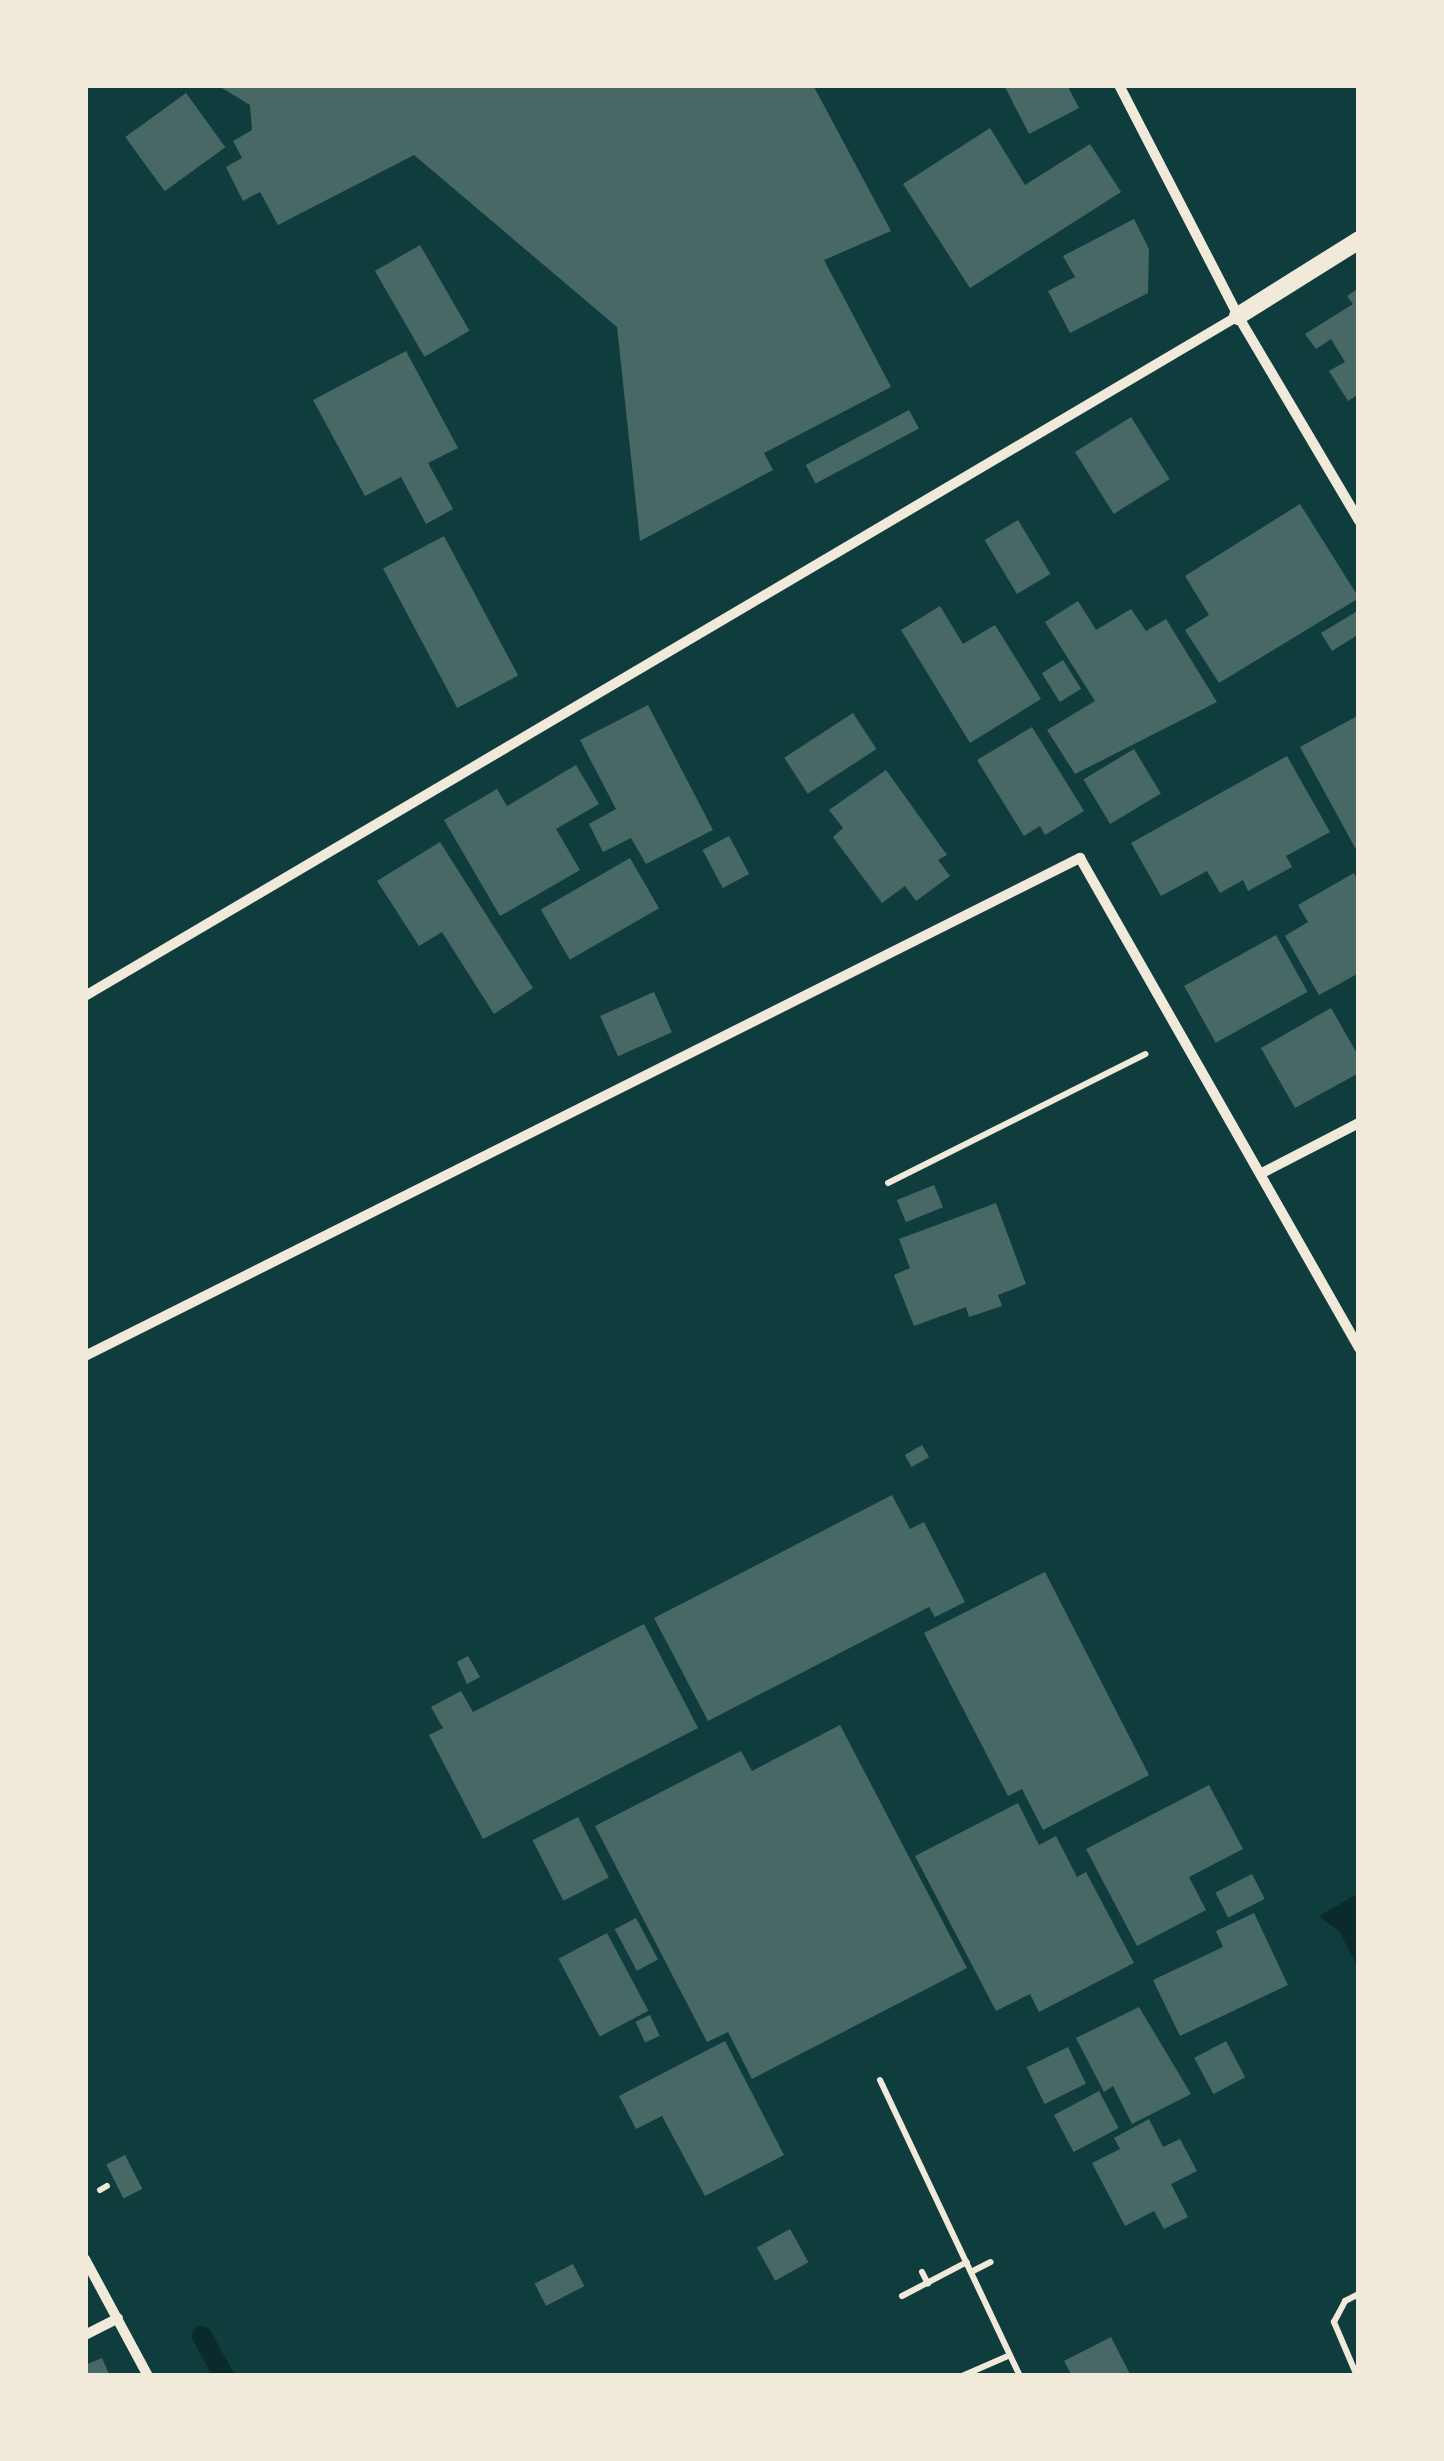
<!DOCTYPE html>
<style>
body{margin:0}
#map{position:relative;width:1444px;height:2461px;overflow:hidden;background:#0f3d3e;font-family:"Playfair Display",serif}
div>[style]{position:absolute}
.water>*{inset:0;background:#0a2a2b}
.stream>*{height:20px;margin:-10px;padding:0 10px;transform-origin:10px;border-radius:10px;background:#0a2a2b}
.building>*{inset:0;background:#486865;transform-origin:0 0}
.path>*{height:6px;margin:-3px;padding:0 3px;transform-origin:3px;border-radius:3px;background:#f1e9da}
.minor>*{height:10px;margin:-5px;padding:0 5px;transform-origin:5px;border-radius:5px;background:#f1e9da}
.tertiary>*{height:18px;margin:-9px;padding:0 9px;transform-origin:9px;border-radius:9px;background:#f1e9da}
span{translate:-50% -50%;white-space:nowrap;text-align:center;line-height:1.15;-webkit-text-stroke:8px #f1e9da;paint-order:stroke}
.frame{position:absolute;inset:0;border:88px solid #f1e9da;pointer-events:none}
</style>
<div id="map">
<div class="water">
<div style="clip-path:polygon(1359px 1893px,1359px 1970px,1339px 1931px,1319px 1916px)"></div>
</div>
<div class="stream">
<div style="left:202px;top:2336px;width:46px;rotate:61.2deg"></div>
</div>
<div class="building">
<div style="clip-path:polygon(217px 85px,813px 85px,891px 231px,824px 260px,891px 387px,764px 453px,773px 470px,640px 541px,617px 327px,414px 155px,278px 225px,260px 192px,243px 201px,226px 167px,242px 158px,233px 141px,252px 130px,250px 105px)"></div>
<div style="clip-path:polygon(1004px 85px,1067px 85px,1079px 108px,1029px 134px)"></div>
<div style="left:186px;top:93px;width:67px;height:75px;rotate:54deg"></div>
<div style="clip-path:polygon(990px 128px,1025px 185px,1090px 144px,1121px 192px,970px 288px,903px 184px)"></div>
<div style="clip-path:polygon(1134px 219px,1149px 249px,1148px 293px,1070px 333px,1048px 291px,1075px 277px,1063px 256px)"></div>
<div style="left:420px;top:245px;width:99px;height:52px;rotate:60deg"></div>
<div style="clip-path:polygon(1359px 288px,1359px 394px,1348px 401px,1329px 371px,1345px 362px,1331px 339px,1316px 349px,1305px 334px,1353px 304px,1347px 296px)"></div>
<div style="clip-path:polygon(406px 351px,458px 448px,428px 463px,453px 509px,426px 524px,401px 477px,365px 496px,313px 400px)"></div>
<div style="left:909px;top:410px;width:21px;height:117px;rotate:62deg"></div>
<div style="left:1131px;top:417px;width:73px;height:66px;rotate:58deg"></div>
<div style="clip-path:polygon(1300px 504px,1359px 598px,1219px 683px,1185px 630px,1209px 615px,1185px 576px)"></div>
<div style="left:1018px;top:520px;width:63px;height:39px;rotate:59deg"></div>
<div style="left:444px;top:536px;width:158px;height:69px;rotate:62deg"></div>
<div style="clip-path:polygon(1078px 601px,1096px 630px,1131px 609px,1146px 631px,1166px 619px,1217px 702px,1075px 774px,1047px 730px,1095px 701px,1045px 622px)"></div>
<div style="clip-path:polygon(940px 606px,963px 644px,995px 625px,1041px 699px,970px 743px,901px 630px)"></div>
<div style="clip-path:polygon(1359px 610px,1359px 634px,1332px 651px,1321px 633px)"></div>
<div style="left:1063px;top:660px;width:34px;height:25px;rotate:58deg"></div>
<div style="clip-path:polygon(648px 705px,713px 830px,646px 864px,631px 838px,603px 852px,589px 824px,616px 809px,580px 740px)"></div>
<div style="left:853px;top:713px;width:43px;height:82px;rotate:57deg"></div>
<div style="clip-path:polygon(1359px 715px,1359px 855px,1300px 747px)"></div>
<div style="clip-path:polygon(1032px 727px,1084px 811px,1045px 835px,1040px 826px,1024px 836px,977px 760px)"></div>
<div style="left:1134px;top:749px;width:52px;height:59px;rotate:59deg"></div>
<div style="clip-path:polygon(1287px 756px,1330px 832px,1286px 856px,1292px 867px,1248px 891px,1243px 880px,1220px 893px,1207px 871px,1161px 896px,1131px 843px)"></div>
<div style="clip-path:polygon(576px 765px,599px 804px,556px 829px,580px 870px,500px 916px,444px 820px,497px 789px,507px 806px)"></div>
<div style="clip-path:polygon(886px 770px,947px 855px,938px 860px,950px 876px,916px 901px,905px 886px,882px 903px,833px 837px,843px 828px,829px 810px)"></div>
<div style="left:729px;top:836px;width:43px;height:30px;rotate:62deg"></div>
<div style="clip-path:polygon(440px 842px,533px 988px,494px 1014px,442px 932px,419px 946px,377px 881px)"></div>
<div style="left:630px;top:858px;width:58px;height:103px;rotate:60deg"></div>
<div style="clip-path:polygon(1354px 873px,1359px 883px,1359px 973px,1319px 995px,1285px 936px,1308px 922px,1298px 905px)"></div>
<div style="left:1276px;top:935px;width:65px;height:105px;rotate:61deg"></div>
<div style="left:654px;top:992px;width:44px;height:59px;rotate:66deg"></div>
<div style="clip-path:polygon(1331px 1008px,1359px 1057px,1359px 1073px,1295px 1108px,1261px 1048px)"></div>
<div style="left:934px;top:1185px;width:24px;height:40px;rotate:68deg"></div>
<div style="clip-path:polygon(996px 1203px,1026px 1284px,998px 1295px,1002px 1306px,969px 1317px,966px 1307px,914px 1326px,894px 1275px,910px 1268px,899px 1239px)"></div>
<div style="left:922px;top:1445px;width:14px;height:20px;rotate:60deg"></div>
<div style="clip-path:polygon(892px 1495px,910px 1529px,924px 1522px,965px 1602px,935px 1617px,929px 1607px,708px 1721px,654px 1618px)"></div>
<div style="clip-path:polygon(1045px 1572px,1149px 1775px,1043px 1830px,1022px 1789px,1008px 1796px,924px 1633px)"></div>
<div style="clip-path:polygon(644px 1624px,698px 1728px,483px 1839px,429px 1735px,443px 1728px,431px 1707px,461px 1691px,473px 1712px)"></div>
<div style="clip-path:polygon(468px 1656px,480px 1677px,467px 1684px,457px 1662px)"></div>
<div style="clip-path:polygon(840px 1725px,967px 1968px,752px 2079px,728px 2032px,707px 2042px,595px 1826px,741px 1751px,752px 1771px)"></div>
<div style="clip-path:polygon(1209px 1785px,1243px 1849px,1189px 1877px,1206px 1910px,1137px 1946px,1086px 1849px)"></div>
<div style="clip-path:polygon(1018px 1803px,1039px 1845px,1056px 1836px,1077px 1877px,1086px 1872px,1134px 1963px,1039px 2012px,1030px 1994px,996px 2011px,915px 1856px)"></div>
<div style="left:578px;top:1817px;width:68px;height:51px;rotate:63deg"></div>
<div style="left:1252px;top:1874px;width:28px;height:41px;rotate:63deg"></div>
<div style="clip-path:polygon(1254px 1913px,1288px 1985px,1180px 2036px,1153px 1980px,1223px 1947px,1216px 1931px)"></div>
<div style="left:636px;top:1918px;width:47px;height:24px;rotate:62deg"></div>
<div style="left:607px;top:1933px;width:88px;height:55px;rotate:62deg"></div>
<div style="clip-path:polygon(1139px 2007px,1191px 2094px,1132px 2124px,1113px 2086px,1104px 2092px,1076px 2038px)"></div>
<div style="left:650px;top:2015px;width:23px;height:16px;rotate:65deg"></div>
<div style="clip-path:polygon(725px 2041px,784px 2155px,705px 2196px,662px 2116px,636px 2129px,619px 2096px)"></div>
<div style="left:1226px;top:2041px;width:41px;height:36px;rotate:62deg"></div>
<div style="left:1068px;top:2047px;width:41px;height:46px;rotate:64deg"></div>
<div style="left:1099px;top:2091px;width:42px;height:51px;rotate:62deg"></div>
<div style="clip-path:polygon(1149px 2119px,1163px 2147px,1180px 2139px,1197px 2171px,1171px 2184px,1188px 2217px,1164px 2229px,1154px 2211px,1125px 2226px,1092px 2163px,1120px 2149px,1114px 2138px)"></div>
<div style="left:125px;top:2155px;width:38px;height:21px;rotate:63deg"></div>
<div style="left:790px;top:2229px;width:38px;height:38px;rotate:61deg"></div>
<div style="left:573px;top:2264px;width:25px;height:43px;rotate:63deg"></div>
<div style="clip-path:polygon(1111px 2337px,1131px 2376px,1072px 2376px,1064px 2361px)"></div>
<div style="clip-path:polygon(102px 2358px,110px 2376px,85px 2376px,85px 2365px)"></div>
</div>
<div class="path">
<div style="left:888px;top:1183px;width:288px;rotate:-26.6deg"></div>
<div style="left:880px;top:2080px;width:327px;rotate:64.7deg"></div>
<div style="left:100px;top:2190px;width:8px;rotate:-30deg"></div>
<div style="left:922px;top:2272px;width:13px;rotate:63deg"></div>
<div style="left:971px;top:2272px;width:22px;rotate:-27deg"></div>
<div style="left:902px;top:2296px;width:73px;rotate:-27.6deg"></div>
<div style="left:962px;top:2376px;width:52px;rotate:-23.6deg"></div>
<div style="left:1357px;top:2376px;width:59px;rotate:-113.1deg"></div>
<div style="left:1334px;top:2322px;width:24px;rotate:-62deg"></div>
<div style="left:1345px;top:2301px;width:16px;rotate:-27deg"></div>
</div>
<div class="minor">
<div style="left:1119px;top:85px;width:260px;rotate:62.7deg"></div>
<div style="left:1238px;top:316px;width:238px;rotate:59.4deg"></div>
<div style="left:85px;top:996px;width:1339px;rotate:-30.53deg"></div>
<div style="left:1262px;top:1173px;width:109px;rotate:-27.3deg"></div>
<div style="left:85px;top:1356px;width:1113px;rotate:-26.59deg"></div>
<div style="left:1080px;top:858px;width:564px;rotate:60.34deg"></div>
<div style="left:85px;top:2259px;width:133px;rotate:61.7deg"></div>
<div style="left:85px;top:2335px;width:37px;rotate:-27deg"></div>
</div>
<div class="tertiary">
<div style="left:1238px;top:316px;width:143px;rotate:-32.1deg"></div>
</div>
<div class="frame"></div>
</div>
